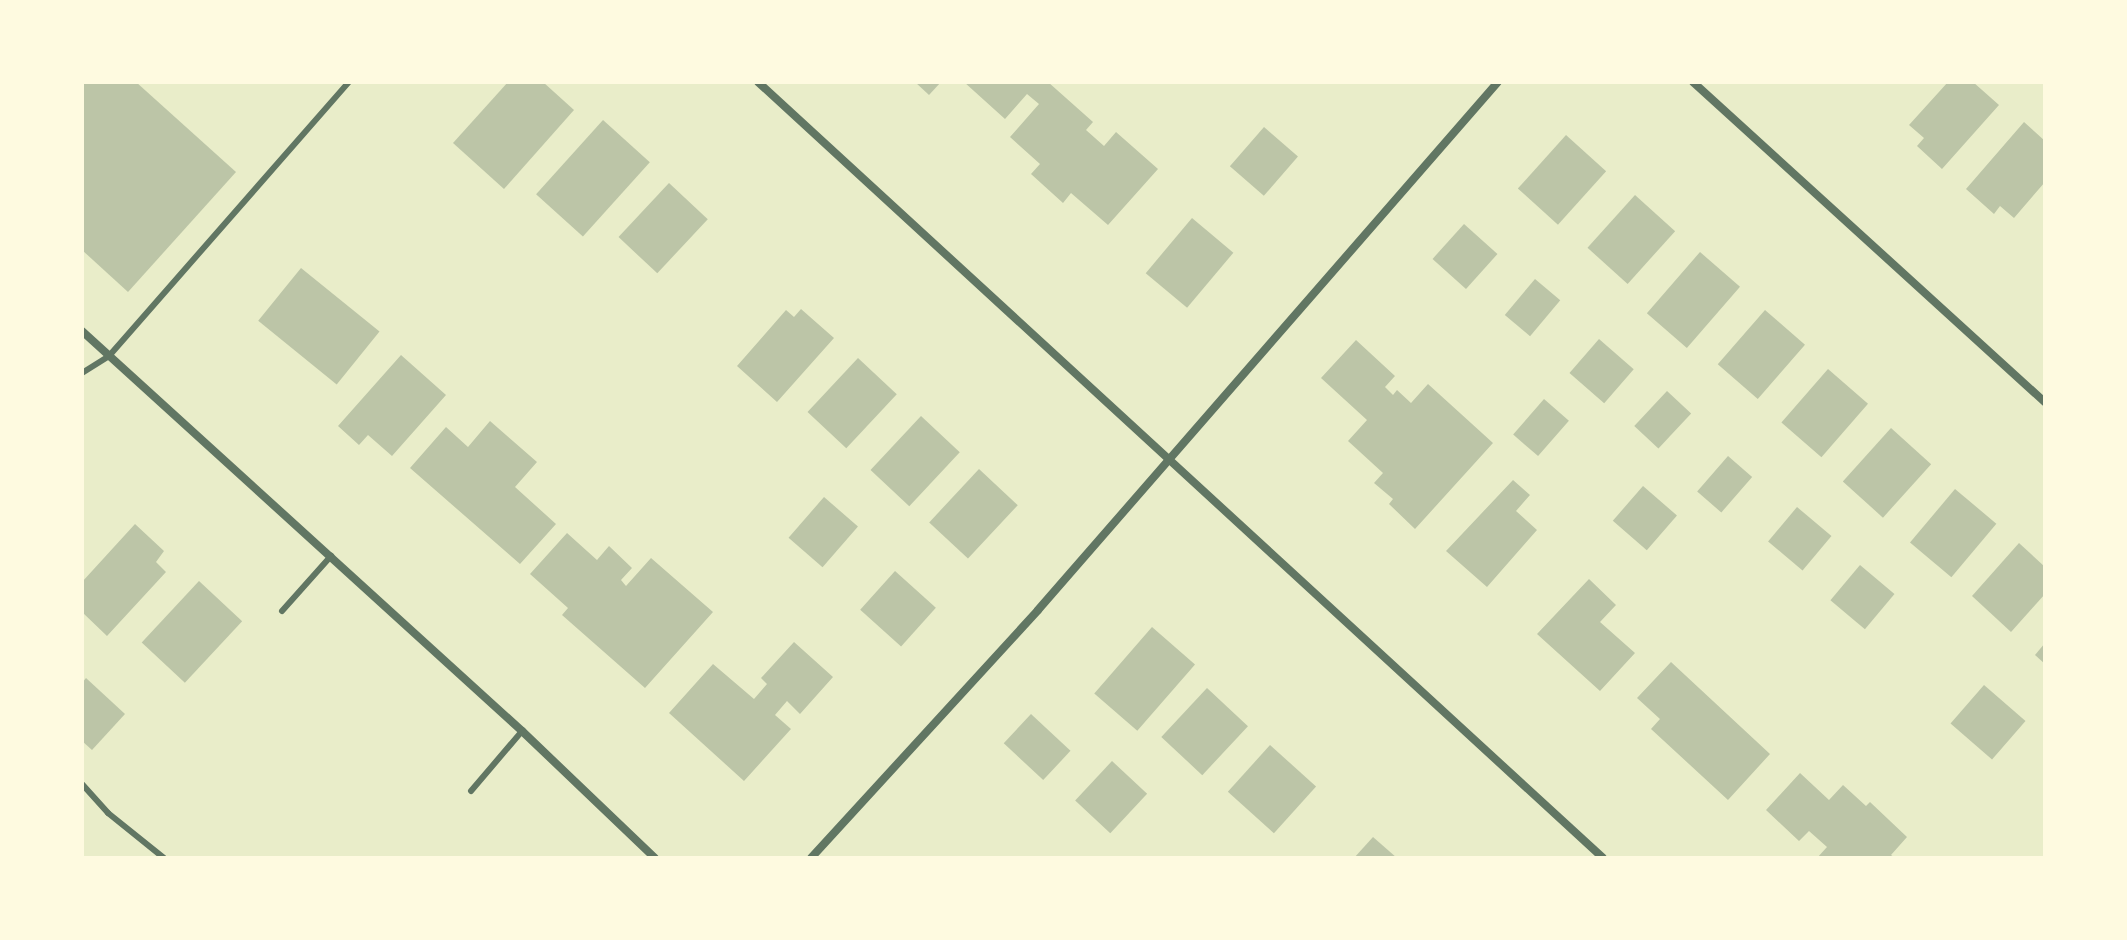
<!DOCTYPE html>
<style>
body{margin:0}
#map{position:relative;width:2127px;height:940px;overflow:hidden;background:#e9edc9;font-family:Karla,sans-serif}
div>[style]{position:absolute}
.building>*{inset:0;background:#bcc5a7;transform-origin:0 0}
.service>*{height:6px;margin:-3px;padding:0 3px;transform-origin:3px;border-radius:3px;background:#617663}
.minor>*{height:8px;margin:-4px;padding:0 4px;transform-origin:4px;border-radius:4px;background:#617663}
span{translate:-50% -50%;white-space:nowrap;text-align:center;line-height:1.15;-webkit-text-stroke:8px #fefae0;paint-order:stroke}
.frame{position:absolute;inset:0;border:84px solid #fefae0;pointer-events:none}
</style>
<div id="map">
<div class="building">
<div style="clip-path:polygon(82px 82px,136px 82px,236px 172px,128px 292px,82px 250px)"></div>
<div style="clip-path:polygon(508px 82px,543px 82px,574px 110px,504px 189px,453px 143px)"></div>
<div style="clip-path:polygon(915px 82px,941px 82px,929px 95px)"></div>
<div style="clip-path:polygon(964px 82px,1048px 82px,1093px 122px,1086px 130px,1104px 146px,1116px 132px,1158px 169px,1108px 225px,1071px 193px,1063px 203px,1031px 174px,1040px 164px,1010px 137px,1039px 104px,1027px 94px,1005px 119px)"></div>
<div style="clip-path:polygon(1948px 82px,1973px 82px,1999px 105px,1942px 169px,1917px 146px,1924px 138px,1909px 125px)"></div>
<div style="left:603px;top:120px;width:63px;height:100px;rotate:42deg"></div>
<div style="clip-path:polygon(2024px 122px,2045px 141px,2045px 182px,2014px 218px,2000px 206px,1994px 214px,1966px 189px)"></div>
<div style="left:1264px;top:127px;width:45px;height:52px;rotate:41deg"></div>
<div style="left:1566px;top:135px;width:54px;height:72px;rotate:42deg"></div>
<div style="left:669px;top:183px;width:53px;height:74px;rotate:43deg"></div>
<div style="left:1635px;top:195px;width:54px;height:71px;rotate:42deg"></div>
<div style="left:1192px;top:218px;width:54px;height:72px;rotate:40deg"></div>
<div style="left:1464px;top:224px;width:45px;height:47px;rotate:42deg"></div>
<div style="left:1700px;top:252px;width:53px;height:81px;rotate:41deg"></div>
<div style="left:301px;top:268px;width:101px;height:68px;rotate:39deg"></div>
<div style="left:1535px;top:279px;width:33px;height:47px;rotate:40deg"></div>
<div style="clip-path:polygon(801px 309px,834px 338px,777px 402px,737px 366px,786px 310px,794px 317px)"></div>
<div style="left:1765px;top:310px;width:53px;height:72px;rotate:41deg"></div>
<div style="left:1599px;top:339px;width:46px;height:45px;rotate:41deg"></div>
<div style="clip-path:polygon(1356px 340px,1395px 376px,1385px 387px,1393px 395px,1397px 390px,1411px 403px,1428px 384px,1493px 443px,1415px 529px,1389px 504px,1393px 499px,1374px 483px,1383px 473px,1348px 441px,1367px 420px,1321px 378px)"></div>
<div style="clip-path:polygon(401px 355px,446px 395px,392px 456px,368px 435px,359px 445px,338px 426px)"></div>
<div style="left:858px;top:358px;width:53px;height:74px;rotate:43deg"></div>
<div style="left:1828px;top:369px;width:53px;height:71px;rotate:41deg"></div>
<div style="left:1667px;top:391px;width:33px;height:48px;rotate:43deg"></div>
<div style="left:1544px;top:399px;width:33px;height:47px;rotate:41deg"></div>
<div style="left:921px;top:416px;width:53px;height:74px;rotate:43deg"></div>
<div style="clip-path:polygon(490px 421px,537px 462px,515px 487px,556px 524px,520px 564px,410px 468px,446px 427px,468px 447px)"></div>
<div style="left:1891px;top:428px;width:54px;height:72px;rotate:42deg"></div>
<div style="left:1728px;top:456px;width:32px;height:47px;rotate:41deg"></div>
<div style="left:979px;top:469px;width:53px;height:73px;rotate:43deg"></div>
<div style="clip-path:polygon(1513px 480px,1530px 495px,1516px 511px,1537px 530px,1487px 587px,1446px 551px)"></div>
<div style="left:1643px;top:486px;width:45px;height:46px;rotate:41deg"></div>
<div style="left:1955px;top:489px;width:54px;height:70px;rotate:40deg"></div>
<div style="left:824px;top:497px;width:45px;height:54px;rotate:41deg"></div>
<div style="left:1797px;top:507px;width:45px;height:45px;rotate:40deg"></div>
<div style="clip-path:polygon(135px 524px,164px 551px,156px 562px,166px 572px,107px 636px,82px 612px,82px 582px)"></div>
<div style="clip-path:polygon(567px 533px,597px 560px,609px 546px,632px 568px,621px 580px,626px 586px,651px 558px,713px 612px,645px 688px,562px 615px,568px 608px,530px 574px)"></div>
<div style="clip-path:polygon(2019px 543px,2045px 567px,2045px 594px,2011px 632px,1972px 596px)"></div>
<div style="left:1860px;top:565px;width:45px;height:46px;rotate:40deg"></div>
<div style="left:895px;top:571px;width:55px;height:52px;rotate:42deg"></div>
<div style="clip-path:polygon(1589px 579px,1616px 605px,1600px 622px,1635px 653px,1600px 691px,1537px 634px)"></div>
<div style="left:199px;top:581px;width:59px;height:84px;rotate:43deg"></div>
<div style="left:1152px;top:627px;width:57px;height:88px;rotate:41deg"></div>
<div style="clip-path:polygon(794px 642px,833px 677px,800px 714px,787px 701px,775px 715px,791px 729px,744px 781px,669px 713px,713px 664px,754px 699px,767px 684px,761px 678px)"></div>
<div style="clip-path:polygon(2045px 643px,2045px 664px,2035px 655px)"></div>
<div style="clip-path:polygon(1671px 662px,1770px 754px,1728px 800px,1651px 729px,1660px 719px,1637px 698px)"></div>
<div style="clip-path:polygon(86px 678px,125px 714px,92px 750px,82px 741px,82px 683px)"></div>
<div style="left:1984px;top:685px;width:55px;height:51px;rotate:41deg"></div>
<div style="left:1207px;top:688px;width:56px;height:67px;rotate:43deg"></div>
<div style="left:1031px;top:714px;width:54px;height:40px;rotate:43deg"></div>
<div style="left:1270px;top:745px;width:62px;height:63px;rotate:42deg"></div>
<div style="left:1112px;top:761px;width:48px;height:54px;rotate:43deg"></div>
<div style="clip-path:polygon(1800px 773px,1829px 800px,1843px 785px,1866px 806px,1870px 802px,1907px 837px,1891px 855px,1895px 858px,1817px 858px,1827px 847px,1809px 831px,1799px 841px,1766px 810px)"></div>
<div style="clip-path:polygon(1373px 837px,1397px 858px,1354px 858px)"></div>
</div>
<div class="service">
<div style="left:82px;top:373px;width:32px;rotate:-32deg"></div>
<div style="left:109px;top:356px;width:364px;rotate:-48.8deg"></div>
<div style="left:282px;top:611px;width:74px;rotate:-48.3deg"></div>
<div style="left:82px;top:784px;width:39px;rotate:48deg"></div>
<div style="left:108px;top:813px;width:72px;rotate:38.8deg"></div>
<div style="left:471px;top:791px;width:79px;rotate:-49.6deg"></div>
</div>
<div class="minor">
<div style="left:758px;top:82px;width:1147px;rotate:42.56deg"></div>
<div style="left:1693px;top:82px;width:476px;rotate:42.3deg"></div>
<div style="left:82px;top:331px;width:595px;rotate:42.27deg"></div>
<div style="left:522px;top:731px;width:184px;rotate:43.7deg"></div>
<div style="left:811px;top:858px;width:336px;rotate:-47.5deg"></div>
<div style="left:1038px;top:610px;width:700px;rotate:-48.94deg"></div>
</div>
<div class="frame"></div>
</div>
